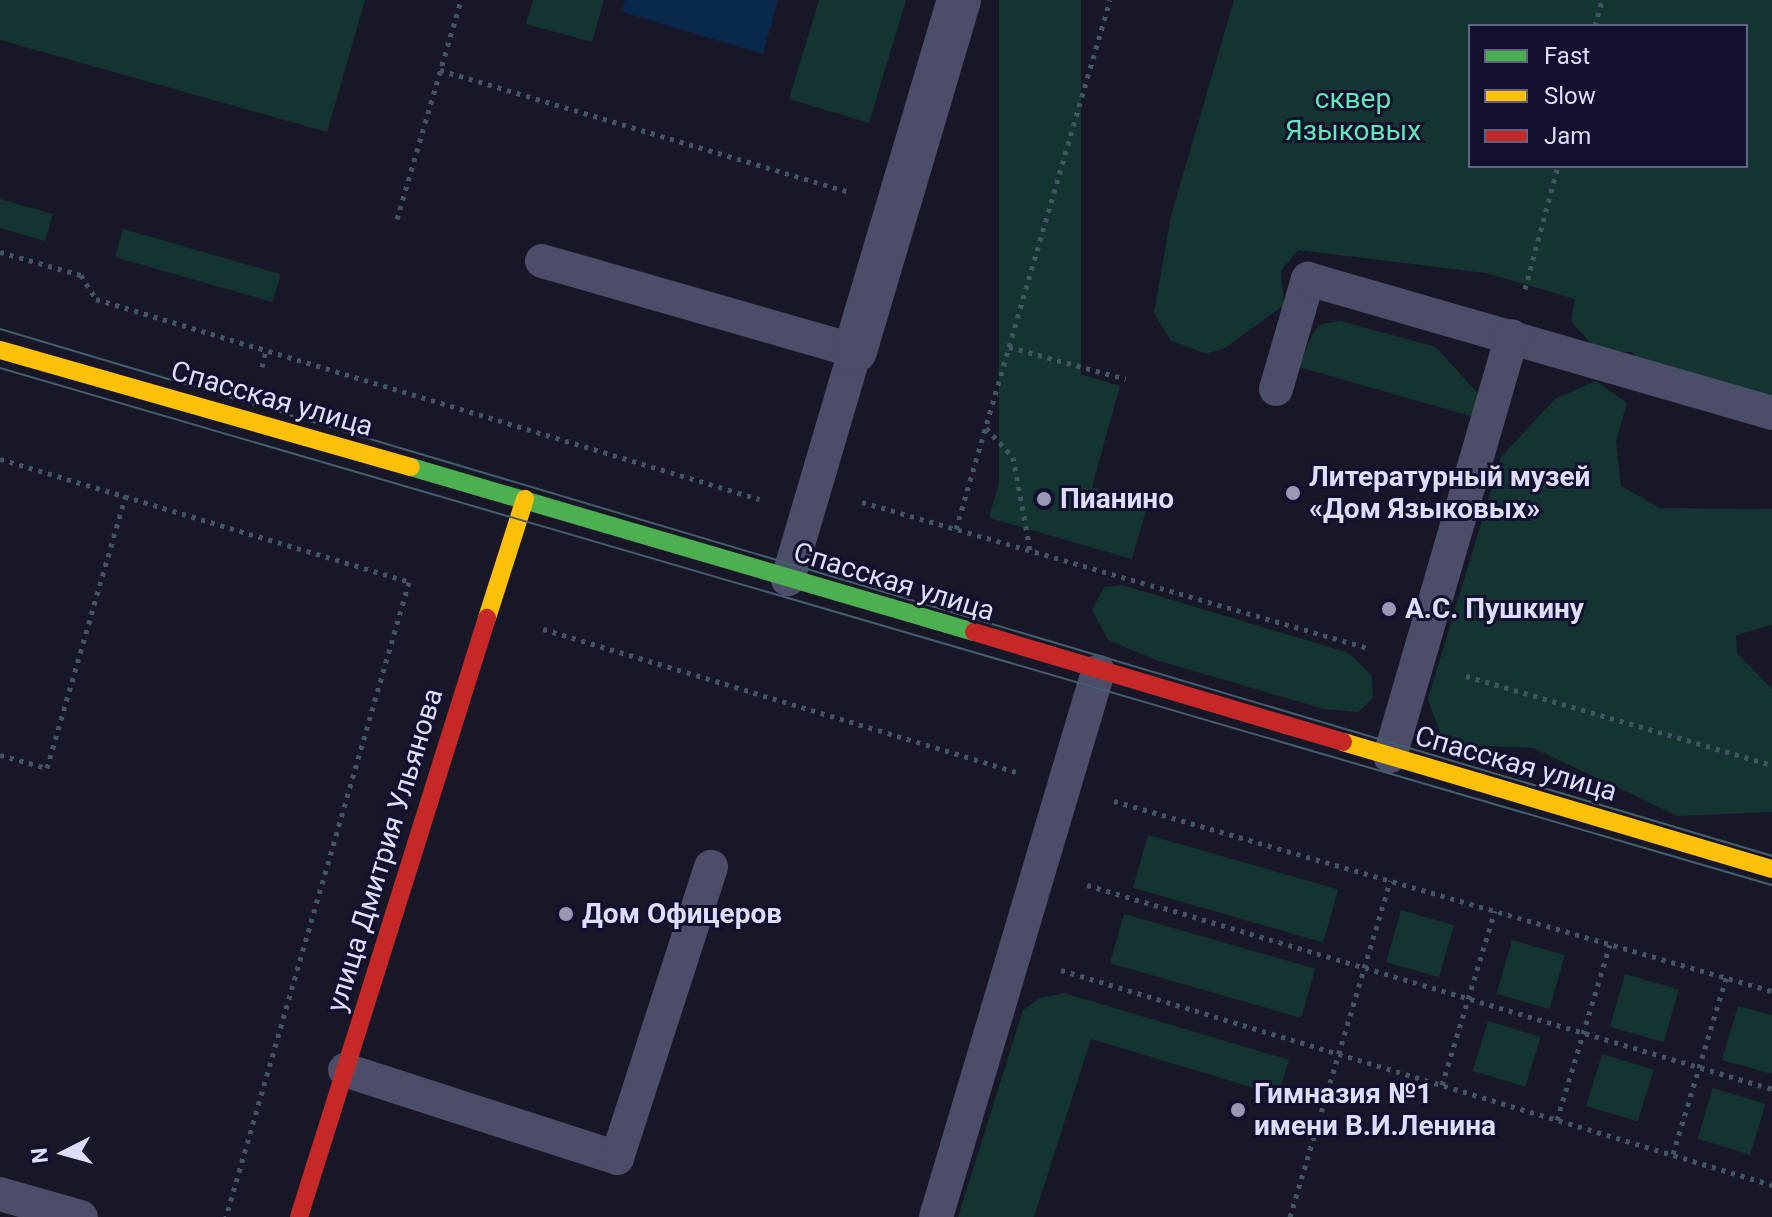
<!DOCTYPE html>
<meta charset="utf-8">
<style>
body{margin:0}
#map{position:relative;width:1772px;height:1217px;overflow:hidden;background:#181727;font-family:Roboto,sans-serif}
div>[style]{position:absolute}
.green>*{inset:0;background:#143431;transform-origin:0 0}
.water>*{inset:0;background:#09294c}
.path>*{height:5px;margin-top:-2.5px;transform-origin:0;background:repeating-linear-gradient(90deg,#435462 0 4px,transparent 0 10px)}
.lane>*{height:34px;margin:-17px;padding:0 17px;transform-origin:17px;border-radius:17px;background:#4c4d68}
.street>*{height:44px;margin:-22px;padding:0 22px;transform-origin:22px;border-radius:22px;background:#4c4d68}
.fast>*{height:18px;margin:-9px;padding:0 9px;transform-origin:9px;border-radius:9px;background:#4caf50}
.slow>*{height:18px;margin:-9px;padding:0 9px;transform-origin:9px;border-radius:9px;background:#ffc107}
.jam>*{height:18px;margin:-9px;padding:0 9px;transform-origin:9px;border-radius:9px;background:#c62828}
.tram>*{height:2px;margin:-1px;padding:0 1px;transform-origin:1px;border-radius:1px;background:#445e6e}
.dots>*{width:22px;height:22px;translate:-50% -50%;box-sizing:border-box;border:4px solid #12102e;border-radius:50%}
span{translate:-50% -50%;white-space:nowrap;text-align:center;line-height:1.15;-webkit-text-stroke:6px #12102e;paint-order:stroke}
.park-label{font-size:28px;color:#60e9b6}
.street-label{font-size:28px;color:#dddeff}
.poi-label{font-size:28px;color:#dddeff;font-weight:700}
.left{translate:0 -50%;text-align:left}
.legend{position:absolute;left:1468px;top:24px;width:280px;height:144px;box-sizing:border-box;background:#12102e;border:2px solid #636282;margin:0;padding:10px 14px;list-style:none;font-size:24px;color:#dddeff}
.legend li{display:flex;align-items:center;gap:16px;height:40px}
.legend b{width:40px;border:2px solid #636282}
.north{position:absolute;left:24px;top:1113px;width:80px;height:80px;-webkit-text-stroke:6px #12102e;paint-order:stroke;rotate:264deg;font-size:22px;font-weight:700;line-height:32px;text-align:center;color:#dddeff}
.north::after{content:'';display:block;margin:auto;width:28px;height:36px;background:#dddeff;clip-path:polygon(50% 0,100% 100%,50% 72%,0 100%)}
</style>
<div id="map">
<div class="green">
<div style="clip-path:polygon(0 0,365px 0,327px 132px,0 40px)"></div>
<div style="clip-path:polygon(533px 0,604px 0,592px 42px,526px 24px)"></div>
<div style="clip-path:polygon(819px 0,906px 0,869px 123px,789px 99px)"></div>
<div style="left:999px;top:0;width:82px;height:505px"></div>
<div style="clip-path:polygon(evenodd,1234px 0,1772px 0,1772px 404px,1658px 372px,1631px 352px,1598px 352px,1571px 321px,1575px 299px,1486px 273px,1298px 250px,1281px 271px,1284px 305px,1225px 348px,1206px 354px,1171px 341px,1154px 313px,1171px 216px,1234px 0,1470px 26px,1746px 26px,1746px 166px,1470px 166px,1470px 26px)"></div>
<div style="clip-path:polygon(0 199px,53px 214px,45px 241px,0 228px)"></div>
<div style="left:123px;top:229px;width:164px;height:29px;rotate:16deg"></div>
<div style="clip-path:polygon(1340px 321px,1436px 347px,1480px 396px,1474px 417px,1299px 367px,1313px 333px,1321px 324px)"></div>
<div style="clip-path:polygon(1034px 360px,1120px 386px,1092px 487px,1148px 503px,1132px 559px,989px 518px)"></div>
<div style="clip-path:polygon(1596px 381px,1627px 403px,1616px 441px,1621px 486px,1660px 508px,1772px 509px,1772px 625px,1736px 635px,1737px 653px,1772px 689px,1772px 812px,1678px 816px,1533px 748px,1444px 744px,1428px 699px,1501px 457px,1555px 399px)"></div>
<div style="clip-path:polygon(1122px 585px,1349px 653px,1372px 676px,1373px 698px,1358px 712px,1324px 709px,1156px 660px,1108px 640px,1092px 610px,1104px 587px)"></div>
<div style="left:1148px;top:835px;width:198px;height:55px;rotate:16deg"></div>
<div style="left:1401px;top:910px;width:55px;height:54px;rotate:16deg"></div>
<div style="left:1124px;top:914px;width:199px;height:51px;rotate:16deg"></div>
<div style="left:1512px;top:940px;width:55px;height:56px;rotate:16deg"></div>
<div style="left:1625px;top:974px;width:56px;height:55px;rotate:16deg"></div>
<div style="clip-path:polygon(1064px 993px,1289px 1060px,1278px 1095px,1091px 1039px,1034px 1217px,958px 1217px,1023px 1010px,1040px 998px)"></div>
<div style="clip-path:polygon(1738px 1006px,1772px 1015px,1772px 1074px,1722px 1060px)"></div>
<div style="left:1488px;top:1021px;width:55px;height:52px;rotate:17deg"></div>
<div style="left:1602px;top:1054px;width:54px;height:54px;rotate:17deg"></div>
<div style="left:1713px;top:1088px;width:55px;height:53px;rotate:17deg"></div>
</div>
<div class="water">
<div style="clip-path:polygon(625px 0,778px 0,763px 54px,622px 12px)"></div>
</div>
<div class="path">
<div style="left:1595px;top:26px;width:27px;rotate:-75deg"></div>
<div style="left:440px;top:70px;width:424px;rotate:16.6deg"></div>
<div style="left:397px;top:219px;width:228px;rotate:-73.7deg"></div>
<div style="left:0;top:252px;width:84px;rotate:15.9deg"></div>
<div style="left:81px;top:275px;width:28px;rotate:58deg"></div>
<div style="left:96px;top:299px;width:693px;rotate:16.79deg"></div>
<div style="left:1525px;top:289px;width:127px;rotate:-75deg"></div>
<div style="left:1009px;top:347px;width:121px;rotate:15.3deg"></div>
<div style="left:262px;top:367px;width:17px;rotate:-77deg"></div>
<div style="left:986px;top:428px;width:40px;rotate:47deg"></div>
<div style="left:1013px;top:457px;width:95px;rotate:79.6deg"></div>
<div style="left:0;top:459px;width:427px;rotate:16.7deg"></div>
<div style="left:409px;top:582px;width:661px;rotate:106.08deg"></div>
<div style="left:862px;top:502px;width:527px;rotate:16.09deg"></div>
<div style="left:956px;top:529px;width:551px;rotate:-73.77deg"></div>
<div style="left:543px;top:629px;width:494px;rotate:16.8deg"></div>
<div style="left:1466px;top:676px;width:319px;rotate:16.2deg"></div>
<div style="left:0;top:755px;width:49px;rotate:15.5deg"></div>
<div style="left:47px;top:768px;width:284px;rotate:-73.9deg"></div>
<div style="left:1114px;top:801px;width:685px;rotate:16.11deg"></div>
<div style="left:1087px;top:885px;width:715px;rotate:16.58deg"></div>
<div style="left:1061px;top:970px;width:743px;rotate:16.82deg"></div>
<div style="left:1442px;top:1085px;width:182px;rotate:-73.1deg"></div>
<div style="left:1557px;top:1120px;width:183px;rotate:-73.2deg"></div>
<div style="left:1673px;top:1154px;width:184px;rotate:-73.2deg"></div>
<div style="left:1290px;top:1217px;width:351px;rotate:-73.4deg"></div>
</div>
<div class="lane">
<div style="left:542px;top:261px;width:326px;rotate:16deg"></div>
<div style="left:855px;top:351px;width:238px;rotate:106.4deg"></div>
<div style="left:1276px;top:389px;width:115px;rotate:-73.8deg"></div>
<div style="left:1308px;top:279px;width:483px;rotate:16.1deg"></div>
<div style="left:1390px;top:756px;width:437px;rotate:-73.8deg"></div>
<div style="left:345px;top:1070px;width:286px;rotate:17.9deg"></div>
<div style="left:617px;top:1158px;width:306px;rotate:-72.1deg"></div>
<div style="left:0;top:1194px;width:84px;rotate:15.9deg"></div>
<div style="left:936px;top:1217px;width:569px;rotate:-73.45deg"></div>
</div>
<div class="street">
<div style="left:855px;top:351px;width:366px;rotate:-73.5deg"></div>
</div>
<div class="fast">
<div style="left:411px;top:467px;width:587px;rotate:16.33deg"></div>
</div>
<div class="slow">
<div style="left:0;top:350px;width:427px;rotate:15.9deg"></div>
<div style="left:487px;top:618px;width:125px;rotate:-72.3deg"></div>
<div style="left:1343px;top:742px;width:447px;rotate:16.5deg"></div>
</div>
<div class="jam">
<div style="left:974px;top:632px;width:385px;rotate:16.6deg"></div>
<div style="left:299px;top:1217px;width:628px;rotate:-72.58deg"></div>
</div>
<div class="tram">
<div style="left:0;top:329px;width:1849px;rotate:16.56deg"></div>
<div style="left:0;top:368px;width:1846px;rotate:16.27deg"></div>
</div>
<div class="dots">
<div style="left:1293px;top:493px;background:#9898b3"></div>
<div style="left:1044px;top:499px;background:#9898b3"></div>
<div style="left:1389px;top:609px;background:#9898b3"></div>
<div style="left:566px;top:914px;background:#9898b3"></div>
<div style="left:1238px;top:1110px;background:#9898b3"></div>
</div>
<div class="park-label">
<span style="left:1353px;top:115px">сквер<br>Языковых</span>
</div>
<div class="street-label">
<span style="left:272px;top:399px;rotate:16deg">Спасская улица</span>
<span style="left:894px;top:582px;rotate:17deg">Спасская улица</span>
<span style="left:1516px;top:764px;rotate:16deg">Спасская улица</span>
<span style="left:385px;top:850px;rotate:-73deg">улица Дмитрия Ульянова</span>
</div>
<div class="poi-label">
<span class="left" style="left:1309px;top:493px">Литературный музей<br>«Дом Языковых»</span>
<span class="left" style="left:1060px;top:499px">Пианино</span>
<span class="left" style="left:1405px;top:609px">А.С. Пушкину</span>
<span class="left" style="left:582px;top:914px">Дом Офицеров</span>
<span class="left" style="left:1254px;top:1110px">Гимназия №1<br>имени В.И.Ленина</span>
</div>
<ul class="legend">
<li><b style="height:10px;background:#4caf50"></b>Fast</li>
<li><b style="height:10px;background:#ffc107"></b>Slow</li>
<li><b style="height:10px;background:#c62828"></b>Jam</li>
</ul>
<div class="north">N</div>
</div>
